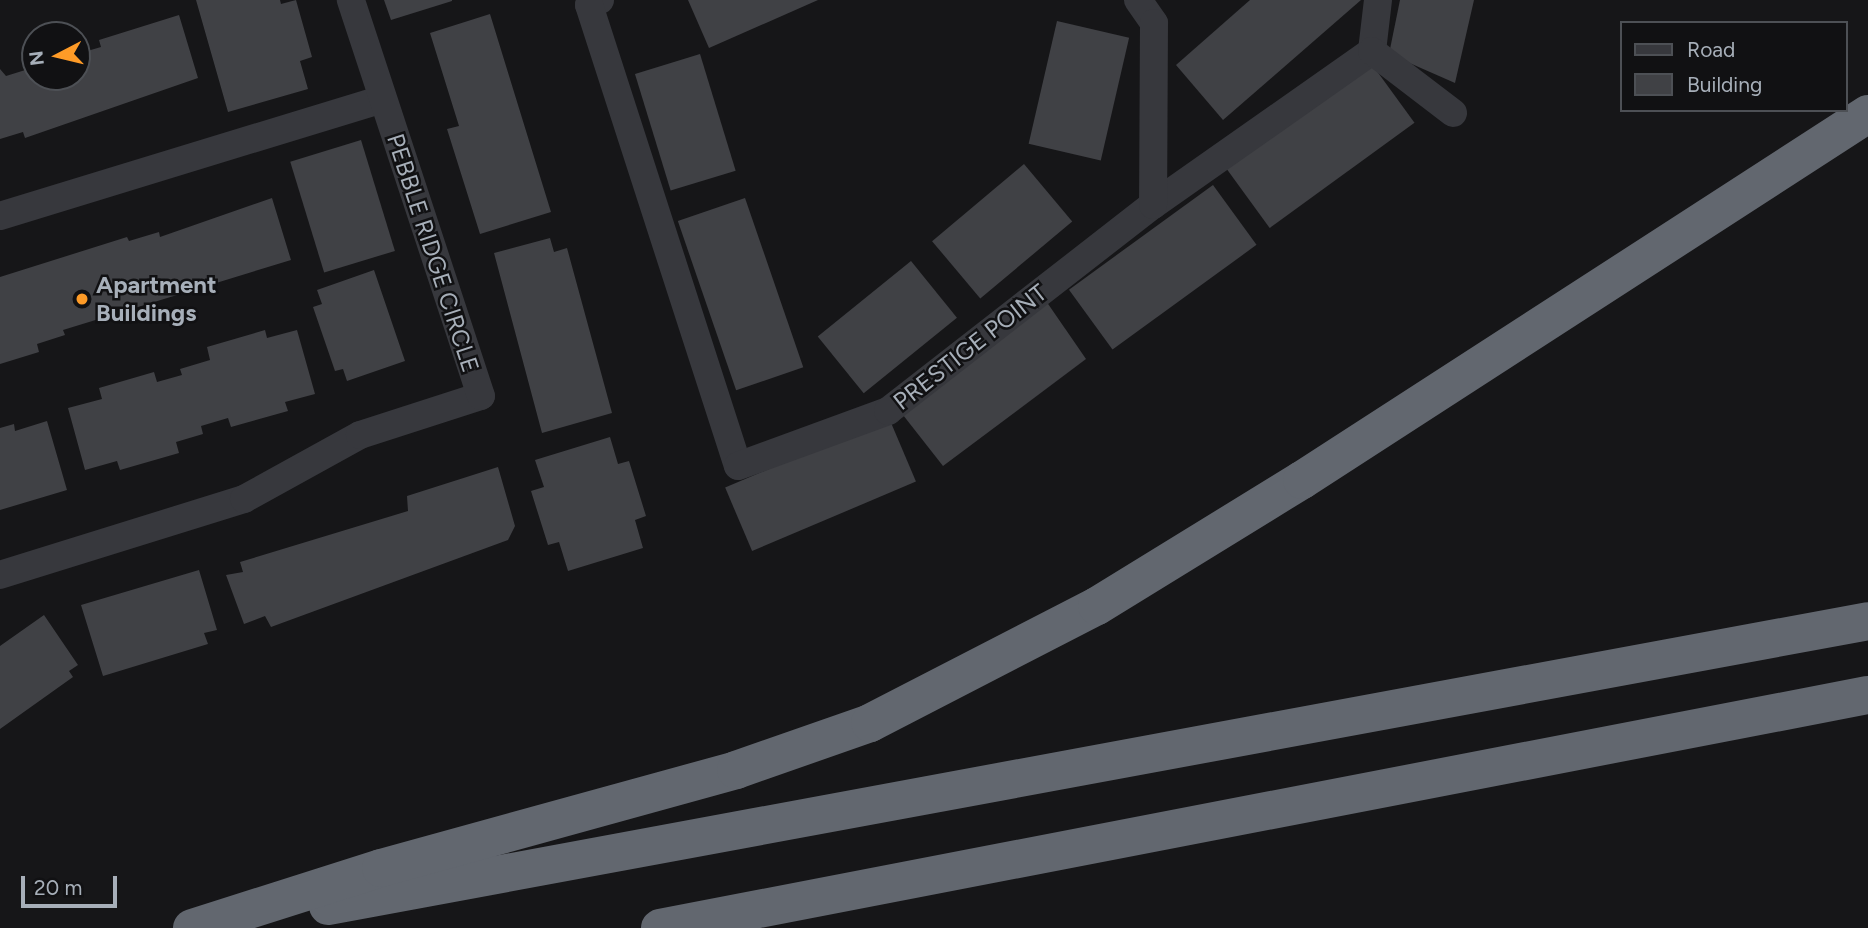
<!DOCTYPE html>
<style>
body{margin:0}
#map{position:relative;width:1868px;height:928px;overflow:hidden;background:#161618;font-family:Figtree,sans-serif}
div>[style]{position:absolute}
.building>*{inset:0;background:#404145;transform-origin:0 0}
.minor>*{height:28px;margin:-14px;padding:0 14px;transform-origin:14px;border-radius:14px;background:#37383d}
.motorway>*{height:38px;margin:-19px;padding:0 19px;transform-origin:19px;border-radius:19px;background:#62676f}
.dots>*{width:19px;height:19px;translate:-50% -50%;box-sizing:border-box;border:4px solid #111113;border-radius:50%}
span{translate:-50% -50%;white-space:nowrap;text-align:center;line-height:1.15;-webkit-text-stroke:5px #111113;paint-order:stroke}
.street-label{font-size:24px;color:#a7afb9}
.poi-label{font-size:24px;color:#a7afb9;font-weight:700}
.left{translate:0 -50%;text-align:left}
.legend{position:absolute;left:1620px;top:21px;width:228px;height:91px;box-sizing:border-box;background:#111113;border:2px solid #4d5055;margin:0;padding:9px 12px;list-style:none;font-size:21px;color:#a7afb9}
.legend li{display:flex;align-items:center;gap:14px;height:35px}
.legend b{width:35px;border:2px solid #4d5055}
.north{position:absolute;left:21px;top:21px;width:70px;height:70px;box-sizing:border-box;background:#111113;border:2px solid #4d5055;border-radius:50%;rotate:263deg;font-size:19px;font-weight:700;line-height:28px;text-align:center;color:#a7afb9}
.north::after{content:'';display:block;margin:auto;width:24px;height:32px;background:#fe9b27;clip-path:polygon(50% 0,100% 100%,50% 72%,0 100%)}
.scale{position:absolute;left:21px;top:876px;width:96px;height:32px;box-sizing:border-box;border:4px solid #a7afb9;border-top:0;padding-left:9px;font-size:21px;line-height:24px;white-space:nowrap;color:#a7afb9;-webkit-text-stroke:5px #111113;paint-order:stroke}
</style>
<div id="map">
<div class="building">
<div style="clip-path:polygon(196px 0,280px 0,281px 4px,296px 0,312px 57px,300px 61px,308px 89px,228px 112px)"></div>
<div style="clip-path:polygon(384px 0,452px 0,452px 1px,391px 20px)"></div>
<div style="clip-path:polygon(688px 0,818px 0,709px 48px)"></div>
<div style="clip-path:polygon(1250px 0,1361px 0,1223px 120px,1176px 65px)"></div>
<div style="clip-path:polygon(1400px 0,1474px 0,1455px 83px,1389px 54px)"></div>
<div style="clip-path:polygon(490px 14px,551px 212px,480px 234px,447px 129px,459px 126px,430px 33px)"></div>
<div style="clip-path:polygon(179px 15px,198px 78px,25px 138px,23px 132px,0 139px,0 69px,6px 76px,35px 67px,35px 77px,77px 77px,77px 54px,101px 47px,99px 40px)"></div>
<div style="left:1057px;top:21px;width:74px;height:126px;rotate:13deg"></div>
<div style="left:700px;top:54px;width:122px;height:68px;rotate:73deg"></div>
<div style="left:1371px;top:63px;width:74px;height:179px;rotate:54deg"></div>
<div style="left:361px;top:140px;width:116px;height:74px;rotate:73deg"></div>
<div style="left:1024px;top:164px;width:75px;height:120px;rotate:50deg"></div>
<div style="left:1213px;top:185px;width:74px;height:178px;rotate:54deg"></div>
<div style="clip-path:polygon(272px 198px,291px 260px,63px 330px,65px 335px,37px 344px,39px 352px,0 364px,0 277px,127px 237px,129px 241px,159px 232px,160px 237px)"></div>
<div style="left:745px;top:198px;width:179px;height:71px;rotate:71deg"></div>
<div style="clip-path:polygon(550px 238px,554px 252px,567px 248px,612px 413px,542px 433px,494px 253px)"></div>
<div style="left:911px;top:261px;width:73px;height:120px;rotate:51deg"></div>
<div style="clip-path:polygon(374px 270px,405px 361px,347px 381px,343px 369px,335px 371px,313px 307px,322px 304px,317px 290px)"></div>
<div style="clip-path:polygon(1044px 298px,1086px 359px,943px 466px,903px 415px)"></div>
<div style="clip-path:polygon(265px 330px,267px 338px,297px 330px,315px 394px,285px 402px,288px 411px,231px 427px,228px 418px,201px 426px,203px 434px,176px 442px,179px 453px,120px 470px,117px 461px,85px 470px,68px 408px,102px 399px,99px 388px,154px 372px,157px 382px,182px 375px,180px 369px,210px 360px,207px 347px)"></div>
<div style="left:889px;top:418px;width:69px;height:178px;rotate:67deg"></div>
<div style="clip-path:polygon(47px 421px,67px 490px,0 510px,0 428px,14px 424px,15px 431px)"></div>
<div style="clip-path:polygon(610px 437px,618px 464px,629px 461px,646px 516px,635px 520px,643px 548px,568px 571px,559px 542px,548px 545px,531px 491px,544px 487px,535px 460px)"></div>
<div style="clip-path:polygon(498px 467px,515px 526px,508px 540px,271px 627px,265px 616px,244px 624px,226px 575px,243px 572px,240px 562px,408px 511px,407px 496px)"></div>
<div style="clip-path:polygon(199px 570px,217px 630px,204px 633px,208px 644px,103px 676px,81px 605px)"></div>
<div style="clip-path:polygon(44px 615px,78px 665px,69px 671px,73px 677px,0 729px,0 646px)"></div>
</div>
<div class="minor">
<div style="left:600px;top:0;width:12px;rotate:156deg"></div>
<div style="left:589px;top:5px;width:484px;rotate:72.1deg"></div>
<div style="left:738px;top:466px;width:160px;rotate:-20.1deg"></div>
<div style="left:888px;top:411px;width:336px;rotate:-37.9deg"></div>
<div style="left:1153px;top:205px;width:268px;rotate:-35.1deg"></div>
<div style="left:1372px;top:51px;width:51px;rotate:-83.3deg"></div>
<div style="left:1138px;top:0;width:28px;rotate:55deg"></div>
<div style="left:1154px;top:23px;width:182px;rotate:90.3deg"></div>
<div style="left:1372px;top:51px;width:102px;rotate:37.4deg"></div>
<div style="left:0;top:216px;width:400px;rotate:-17deg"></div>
<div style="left:0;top:575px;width:256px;rotate:-17.3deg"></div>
<div style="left:244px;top:499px;width:132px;rotate:-28.9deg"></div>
<div style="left:360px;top:435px;width:127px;rotate:-17.9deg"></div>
<div style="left:481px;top:396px;width:417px;rotate:-108.2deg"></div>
</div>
<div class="motorway">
<div style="left:328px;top:906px;width:1566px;rotate:-10.48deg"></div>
<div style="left:192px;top:928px;width:198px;rotate:-17.6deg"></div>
<div style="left:381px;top:868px;width:368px;rotate:-15.4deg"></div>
<div style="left:736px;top:770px;width:142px;rotate:-19.3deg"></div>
<div style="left:870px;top:723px;width:255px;rotate:-27.3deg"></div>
<div style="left:1097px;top:606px;width:241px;rotate:-31.6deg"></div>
<div style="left:1302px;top:480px;width:674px;rotate:-32.89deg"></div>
<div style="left:660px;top:928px;width:1230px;rotate:-10.92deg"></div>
</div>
<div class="dots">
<div style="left:82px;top:299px;background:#fe9b27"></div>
</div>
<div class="street-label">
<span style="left:433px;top:253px;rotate:72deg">PEBBLE RIDGE CIRCLE</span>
<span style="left:970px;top:347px;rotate:-38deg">PRESTIGE POINT</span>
</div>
<div class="poi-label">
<span class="left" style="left:96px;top:299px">Apartment<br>Buildings</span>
</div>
<ul class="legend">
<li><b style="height:9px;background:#37383d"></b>Road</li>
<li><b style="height:19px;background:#404145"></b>Building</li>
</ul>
<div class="north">N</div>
<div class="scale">20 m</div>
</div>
